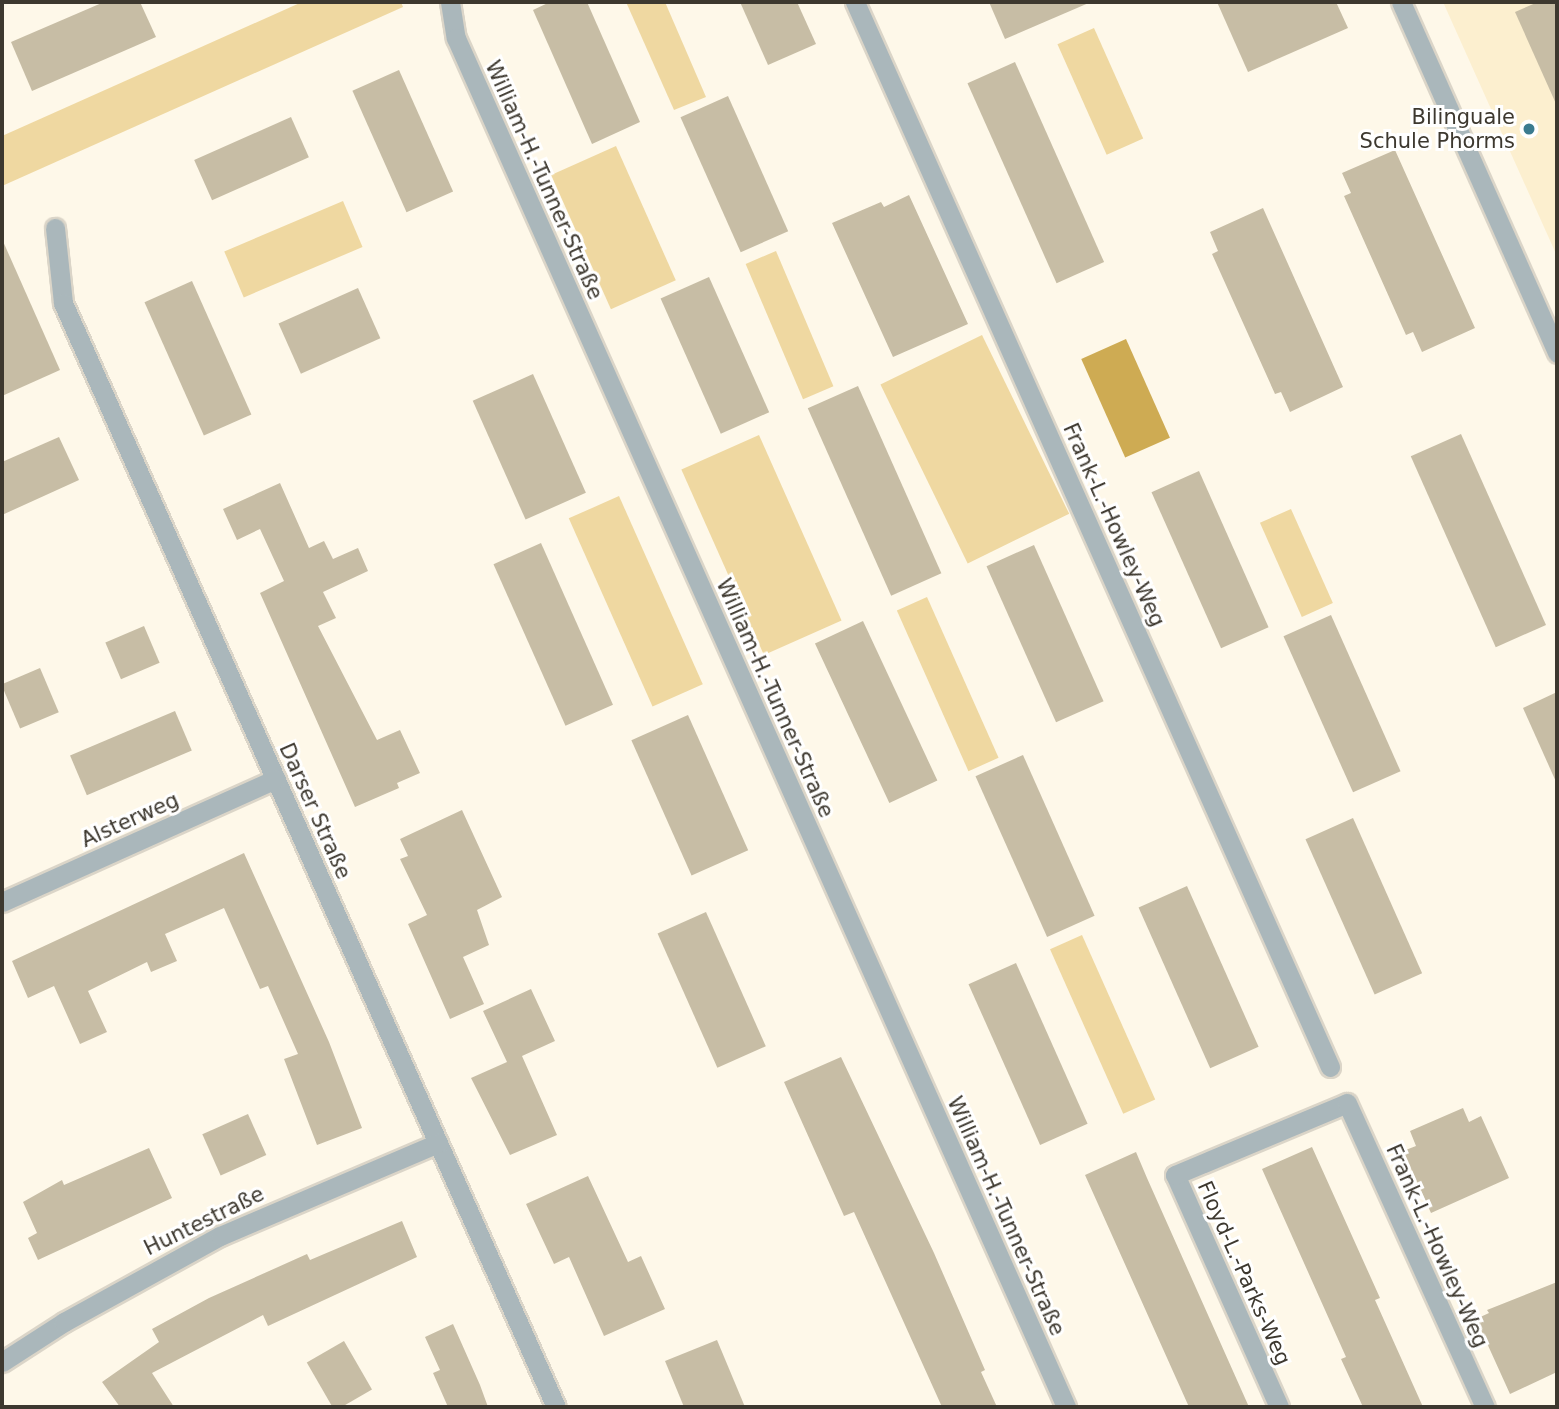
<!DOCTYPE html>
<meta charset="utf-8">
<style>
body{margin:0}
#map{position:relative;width:1559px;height:1409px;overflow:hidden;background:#fef8e9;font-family:"DejaVu Sans",sans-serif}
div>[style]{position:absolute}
.built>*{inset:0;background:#fcefcf}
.green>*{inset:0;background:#efd8a1;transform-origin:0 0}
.water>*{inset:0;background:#ceab53;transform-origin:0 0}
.building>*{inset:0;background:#c7bda5;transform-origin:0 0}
.roads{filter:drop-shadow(2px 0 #dbd5c8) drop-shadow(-2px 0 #dbd5c8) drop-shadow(0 2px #dbd5c8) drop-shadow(0 -2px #dbd5c8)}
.minor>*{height:19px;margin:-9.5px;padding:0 9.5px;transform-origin:9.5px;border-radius:9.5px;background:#aab7bb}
.dots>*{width:19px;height:19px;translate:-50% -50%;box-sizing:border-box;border:4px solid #fff;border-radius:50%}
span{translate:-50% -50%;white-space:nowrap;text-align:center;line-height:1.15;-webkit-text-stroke:6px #fff;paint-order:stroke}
.poi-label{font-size:21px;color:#3d382f}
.right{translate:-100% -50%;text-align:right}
.street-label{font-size:21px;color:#3d382f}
.frame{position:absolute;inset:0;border:4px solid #3d382f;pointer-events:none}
</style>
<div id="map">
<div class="built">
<div style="clip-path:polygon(1443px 2px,1557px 2px,1557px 256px)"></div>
</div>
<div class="green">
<div style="clip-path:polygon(302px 2px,401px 2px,403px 7px,2px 186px,2px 136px)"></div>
<div style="clip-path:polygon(626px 2px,665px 2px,706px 97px,674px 110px)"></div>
<div style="left:1094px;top:28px;width:121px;height:40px;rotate:66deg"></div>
<div style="left:616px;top:146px;width:147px;height:71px;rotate:66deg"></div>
<div style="left:343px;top:201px;width:50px;height:129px;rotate:67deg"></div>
<div style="left:776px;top:251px;width:147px;height:33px;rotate:67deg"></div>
<div style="left:982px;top:335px;width:199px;height:113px;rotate:64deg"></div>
<div style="left:759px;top:435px;width:203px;height:85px;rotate:66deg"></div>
<div style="left:619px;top:496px;width:206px;height:55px;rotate:66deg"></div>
<div style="left:1291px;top:509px;width:103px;height:34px;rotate:66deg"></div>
<div style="left:927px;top:597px;width:176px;height:33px;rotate:66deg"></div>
<div style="left:1082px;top:935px;width:180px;height:35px;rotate:66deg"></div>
</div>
<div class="water">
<div style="left:1126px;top:339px;width:108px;height:49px;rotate:66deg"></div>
</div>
<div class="building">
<div style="clip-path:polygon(104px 2px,140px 2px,156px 37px,32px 91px,11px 42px)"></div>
<div style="clip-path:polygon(550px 2px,587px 2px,640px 122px,592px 144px,533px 10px)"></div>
<div style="clip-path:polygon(740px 2px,797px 2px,816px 44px,768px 65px)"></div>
<div style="clip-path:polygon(989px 2px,1091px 2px,1005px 39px)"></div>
<div style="clip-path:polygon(1217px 2px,1336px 2px,1348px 28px,1248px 72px)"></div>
<div style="clip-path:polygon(1538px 2px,1557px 2px,1557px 106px,1515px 12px)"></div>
<div style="left:1015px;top:62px;width:219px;height:52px;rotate:66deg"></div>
<div style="left:399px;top:70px;width:133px;height:51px;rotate:66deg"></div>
<div style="left:728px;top:96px;width:148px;height:52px;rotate:66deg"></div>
<div style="left:291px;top:117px;width:44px;height:106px;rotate:66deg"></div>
<div style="clip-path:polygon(1395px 150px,1475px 328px,1422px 352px,1413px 332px,1406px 335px,1344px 196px,1351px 193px,1342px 173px)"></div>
<div style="clip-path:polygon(909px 195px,968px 324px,893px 357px,832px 223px,881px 202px,884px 207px)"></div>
<div style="clip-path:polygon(1263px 208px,1343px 387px,1290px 412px,1281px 392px,1275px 394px,1212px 254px,1218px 251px,1210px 232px)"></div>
<div style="clip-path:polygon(2px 239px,60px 370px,2px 396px)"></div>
<div style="left:709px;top:277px;width:148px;height:53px;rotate:66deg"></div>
<div style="left:192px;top:281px;width:146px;height:52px;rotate:66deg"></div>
<div style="left:358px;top:288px;width:55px;height:87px;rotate:66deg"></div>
<div style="left:533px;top:374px;width:130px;height:66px;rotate:66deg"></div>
<div style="left:858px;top:386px;width:205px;height:55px;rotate:66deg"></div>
<div style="left:1461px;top:434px;width:209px;height:55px;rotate:66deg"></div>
<div style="clip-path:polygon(59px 437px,79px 480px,2px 515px,2px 462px)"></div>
<div style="left:1199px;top:471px;width:171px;height:52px;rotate:66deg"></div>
<div style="clip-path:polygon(280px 483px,309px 548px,324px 541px,333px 559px,358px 548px,368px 571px,323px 592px,336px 618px,318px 626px,377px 740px,400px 730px,420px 773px,397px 783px,399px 788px,355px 807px,260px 593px,284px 581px,260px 529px,237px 540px,223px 509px)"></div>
<div style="left:541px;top:543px;width:177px;height:52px;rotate:66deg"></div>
<div style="left:1034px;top:545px;width:171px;height:52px;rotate:66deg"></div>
<div style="left:1331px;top:615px;width:171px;height:52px;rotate:66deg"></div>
<div style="left:863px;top:621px;width:176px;height:53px;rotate:65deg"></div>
<div style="left:144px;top:626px;width:40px;height:42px;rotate:67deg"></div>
<div style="left:40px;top:668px;width:48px;height:42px;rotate:67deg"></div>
<div style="clip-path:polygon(1557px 692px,1557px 784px,1523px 708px)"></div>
<div style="left:175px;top:711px;width:43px;height:114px;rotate:67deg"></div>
<div style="left:688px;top:715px;width:148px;height:62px;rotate:66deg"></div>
<div style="left:1023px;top:755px;width:176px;height:52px;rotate:66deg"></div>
<div style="clip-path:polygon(462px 810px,502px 897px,477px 910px,489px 945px,463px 957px,484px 1004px,450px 1019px,408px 924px,427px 915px,400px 859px,408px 856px,400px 839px)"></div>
<div style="left:1353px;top:818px;width:170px;height:52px;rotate:66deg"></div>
<div style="clip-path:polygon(244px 853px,329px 1042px,362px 1128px,317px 1145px,284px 1059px,298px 1054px,268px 986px,260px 989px,224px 908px,165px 934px,177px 961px,151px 972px,147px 962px,88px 991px,107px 1032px,80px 1044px,54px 986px,28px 998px,12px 961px)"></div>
<div style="left:1187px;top:886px;width:176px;height:53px;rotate:66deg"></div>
<div style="left:706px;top:912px;width:147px;height:53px;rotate:66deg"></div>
<div style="left:1016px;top:963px;width:176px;height:52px;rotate:66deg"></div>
<div style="clip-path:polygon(531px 989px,555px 1041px,522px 1056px,557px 1135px,510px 1155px,471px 1078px,507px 1062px,483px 1011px)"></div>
<div style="clip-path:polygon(841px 1057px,934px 1253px,985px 1370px,981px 1372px,997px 1407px,942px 1407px,854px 1212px,844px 1216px,784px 1082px)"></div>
<div style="clip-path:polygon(1463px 1108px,1469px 1122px,1481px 1116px,1509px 1178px,1431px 1213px,1403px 1151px,1416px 1146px,1410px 1131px)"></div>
<div style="left:248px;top:1114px;width:45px;height:50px;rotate:66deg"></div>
<div style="clip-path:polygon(1312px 1147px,1380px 1298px,1375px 1300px,1423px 1407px,1363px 1407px,1341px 1359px,1346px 1357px,1262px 1169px)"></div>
<div style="clip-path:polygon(149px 1148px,172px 1198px,38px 1260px,28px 1238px,37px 1233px,23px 1202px,62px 1180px,64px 1185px)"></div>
<div style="clip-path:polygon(1136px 1152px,1147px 1178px,1249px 1407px,1189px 1407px,1085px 1175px)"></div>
<div style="clip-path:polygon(588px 1176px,628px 1262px,641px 1256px,665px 1309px,604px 1336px,569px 1257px,554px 1264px,526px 1204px)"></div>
<div style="clip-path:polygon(402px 1221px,417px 1257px,268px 1326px,263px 1315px,152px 1373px,174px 1407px,120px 1407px,102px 1382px,159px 1342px,152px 1329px,209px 1298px,307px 1254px,310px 1260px)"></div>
<div style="clip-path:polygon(1557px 1282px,1557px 1372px,1510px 1394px,1476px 1319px,1489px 1313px,1487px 1310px)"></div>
<div style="clip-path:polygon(453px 1324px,480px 1385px,488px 1407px,448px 1407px,433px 1373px,440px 1370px,425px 1337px)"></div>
<div style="clip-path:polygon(717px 1340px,745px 1407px,684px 1407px,665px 1361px)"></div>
<div style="left:344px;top:1341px;width:56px;height:43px;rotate:60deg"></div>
</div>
<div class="roads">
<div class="minor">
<div style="left:450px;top:2px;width:36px;rotate:81deg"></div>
<div style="left:456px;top:38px;width:1499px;rotate:65.98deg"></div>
<div style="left:855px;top:2px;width:1166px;rotate:65.96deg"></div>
<div style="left:1401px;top:2px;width:384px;rotate:66deg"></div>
<div style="left:55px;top:228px;width:75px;rotate:83.9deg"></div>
<div style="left:63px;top:303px;width:1209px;rotate:65.94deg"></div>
<div style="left:2px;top:902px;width:300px;rotate:-24.2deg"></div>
<div style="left:2px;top:1362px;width:74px;rotate:-32.8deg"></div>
<div style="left:64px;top:1322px;width:178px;rotate:-28.9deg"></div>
<div style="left:220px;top:1236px;width:237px;rotate:-23.1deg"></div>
<div style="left:1279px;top:1407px;width:254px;rotate:-114.1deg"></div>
<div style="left:1175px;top:1175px;width:186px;rotate:-22.7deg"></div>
<div style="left:1347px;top:1103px;width:334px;rotate:65.6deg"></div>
</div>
</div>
<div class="dots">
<div style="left:1529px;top:129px;background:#3b7b8f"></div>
</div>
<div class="poi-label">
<span class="right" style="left:1515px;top:129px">Bilinguale<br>Schule Phorms</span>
</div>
<div class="street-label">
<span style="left:544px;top:180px;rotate:66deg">William-H.-Tunner-Straße</span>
<span style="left:1114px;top:525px;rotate:66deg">Frank-L.-Howley-Weg</span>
<span style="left:775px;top:698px;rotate:66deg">William-H.-Tunner-Straße</span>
<span style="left:315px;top:811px;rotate:66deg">Darser Straße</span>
<span style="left:130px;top:820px;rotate:-24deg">Alsterweg</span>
<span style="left:1006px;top:1216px;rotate:66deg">William-H.-Tunner-Straße</span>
<span style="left:204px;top:1221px;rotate:-26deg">Huntestraße</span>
<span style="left:1437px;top:1246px;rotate:66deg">Frank-L.-Howley-Weg</span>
<span style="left:1244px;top:1273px;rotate:66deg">Floyd-L.-Parks-Weg</span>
</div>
<div class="frame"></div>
</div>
